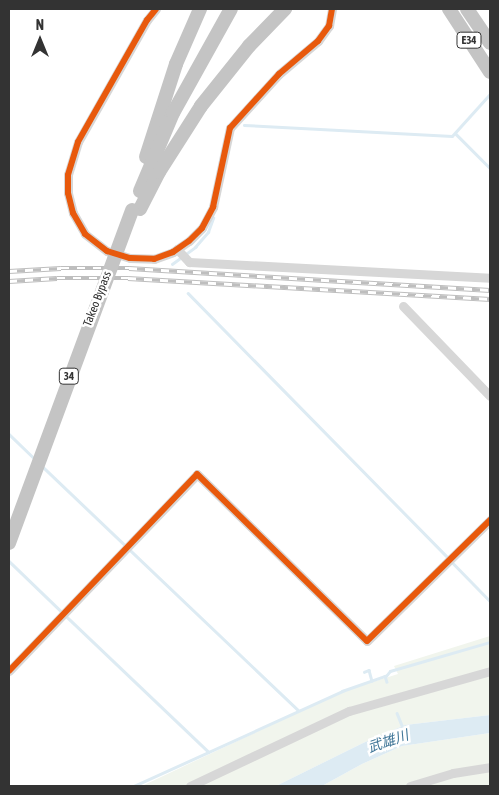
<!DOCTYPE html>
<meta charset="utf-8">
<style>
body{margin:0}
#map{position:relative;width:499px;height:795px;overflow:hidden;background:#fff;font-family:"Asap Condensed","Noto Sans JP",sans-serif}
div>[style]{position:absolute}
.green>*{inset:0;background:#f1f5ed}
.water>*{inset:0;background:#ddebf3}
.stream>*{height:2.5px;margin:-1.25px;padding:0 1.25px;transform-origin:1.25px;border-radius:1.25px;background:#ddebf3}
.minor>*{height:9px;margin:-4.5px;padding:0 4.5px;transform-origin:4.5px;border-radius:4.5px;background:#d7d7d7}
.highway>*{height:14px;margin:-7px;padding:0 7px;transform-origin:7px;border-radius:7px;background:#c4c4c4}
.rail>*{height:4.5px;margin-top:-2.25px;transform-origin:0;background:repeating-linear-gradient(90deg,#fff 0 8px,#bebebe 0 16px);box-sizing:border-box;border-block:1px solid #bebebe}
.highway-bridge>*{height:14px;margin:-7px;padding:0 7px;transform-origin:7px;border-radius:7px;background:#c4c4c4}
.cycleway>*{height:6px;margin:-3px;padding:0 3px;transform-origin:3px;border-radius:3px;background:#e8590c}
span{translate:-50% -50%;white-space:nowrap;text-align:center;line-height:1.15;-webkit-text-stroke:5px #fff;paint-order:stroke}
.shield-label span{padding:1px 4px;background:#fff;border:1px solid;border-radius:4px;-webkit-text-stroke-width:0}
.shield-label{font-size:11px;color:#333;font-weight:700}
.street-label{font-size:12px;color:#333}
.water-label{font-size:14px;color:#3f7597;font-style:italic}
.frame{position:absolute;inset:0;border:10px solid #333;pointer-events:none}
.north{position:absolute;left:15px;top:15px;width:50px;height:50px;-webkit-text-stroke:4px #fff;paint-order:stroke;rotate:0deg;font-size:14px;font-weight:700;line-height:20px;text-align:center;color:#333}
.north::after{content:'';display:block;margin:auto;width:18px;height:22px;background:#333;clip-path:polygon(50% 0,100% 100%,50% 72%,0 100%)}
</style>
<div id="map">
<div class="green">
<div style="clip-path:polygon(490px 636px,490px 715px,405px 725px,363px 743px,276px 786px,142px 786px,341px 692px,398px 674px,394px 666px)"></div>
<div style="clip-path:polygon(490px 733px,490px 786px,322px 786px,362px 764px,402px 746px)"></div>
</div>
<div class="water">
<div style="clip-path:polygon(490px 715px,490px 733px,402px 746px,362px 764px,322px 786px,276px 786px,363px 743px,405px 725px)"></div>
</div>
<div class="stream">
<div style="left:244px;top:125px;width:208px;rotate:3deg"></div>
<div style="left:452px;top:136px;width:57px;rotate:-47.9deg"></div>
<div style="left:456px;top:134px;width:48px;rotate:45deg"></div>
<div style="left:172px;top:264px;width:29px;rotate:-36deg"></div>
<div style="left:195px;top:247px;width:20px;rotate:-49deg"></div>
<div style="left:208px;top:232px;width:15px;rotate:-70deg"></div>
<div style="left:188px;top:293px;width:371px;rotate:45.5deg"></div>
<div style="left:9px;top:434px;width:36px;rotate:44deg"></div>
<div style="left:42px;top:466px;width:115px;rotate:43.6deg"></div>
<div style="left:129px;top:549px;width:233px;rotate:43.6deg"></div>
<div style="left:9px;top:561px;width:74px;rotate:43.9deg"></div>
<div style="left:452px;top:562px;width:54px;rotate:45.7deg"></div>
<div style="left:66px;top:616px;width:197px;rotate:43.6deg"></div>
<div style="left:364px;top:672px;width:5px;rotate:-22deg"></div>
<div style="left:369px;top:670px;width:11px;rotate:75deg"></div>
<div style="left:386px;top:676px;width:6px;rotate:-51deg"></div>
<div style="left:390px;top:671px;width:104px;rotate:-16.2deg"></div>
<div style="left:397px;top:713px;width:16px;rotate:68deg"></div>
<div style="left:134px;top:786px;width:229px;rotate:-24.5deg"></div>
<div style="left:342px;top:691px;width:46px;rotate:-19.2deg"></div>
<div style="left:385px;top:676px;width:6px;rotate:72deg"></div>
</div>
<div class="minor">
<div style="left:156px;top:9px;width:14px;rotate:129deg"></div>
<div style="left:147px;top:20px;width:140px;rotate:119.5deg"></div>
<div style="left:78px;top:142px;width:34px;rotate:107deg"></div>
<div style="left:68px;top:175px;width:18px;rotate:90deg"></div>
<div style="left:68px;top:193px;width:21px;rotate:76deg"></div>
<div style="left:73px;top:213px;width:24px;rotate:60deg"></div>
<div style="left:85px;top:234px;width:28px;rotate:38deg"></div>
<div style="left:107px;top:251px;width:24px;rotate:17deg"></div>
<div style="left:130px;top:258px;width:24px;rotate:2deg"></div>
<div style="left:154px;top:259px;width:20px;rotate:-20deg"></div>
<div style="left:173px;top:252px;width:19px;rotate:-35deg"></div>
<div style="left:189px;top:241px;width:18px;rotate:-45deg"></div>
<div style="left:202px;top:228px;width:24px;rotate:-62deg"></div>
<div style="left:213px;top:207px;width:81px;rotate:-77.9deg"></div>
<div style="left:230px;top:128px;width:73px;rotate:-47.8deg"></div>
<div style="left:279px;top:74px;width:51px;rotate:-40.2deg"></div>
<div style="left:318px;top:41px;width:19px;rotate:-54deg"></div>
<div style="left:329px;top:26px;width:17px;rotate:-80deg"></div>
<div style="left:177px;top:249px;width:18px;rotate:47deg"></div>
<div style="left:189px;top:262px;width:301px;rotate:3deg"></div>
<div style="left:403px;top:306px;width:125px;rotate:46deg"></div>
<div style="left:9px;top:671px;width:272px;rotate:-46.3deg"></div>
<div style="left:197px;top:474px;width:238px;rotate:44.5deg"></div>
<div style="left:367px;top:641px;width:173px;rotate:-44.5deg"></div>
<div style="left:190px;top:786px;width:176px;rotate:-25.3deg"></div>
<div style="left:349px;top:711px;width:147px;rotate:-15.8deg"></div>
<div style="left:410px;top:786px;width:45px;rotate:-16.8deg"></div>
<div style="left:453px;top:773px;width:37px;rotate:-9deg"></div>
</div>
<div class="highway">
<div style="left:449px;top:9px;width:75px;rotate:56.9deg"></div>
<div style="left:467px;top:9px;width:41px;rotate:55.9deg"></div>
<div style="left:146px;top:157px;width:98px;rotate:-72.1deg"></div>
<div style="left:176px;top:64px;width:60px;rotate:-66.4deg"></div>
<div style="left:140px;top:191px;width:85px;rotate:-67.1deg"></div>
<div style="left:173px;top:113px;width:119px;rotate:-60.9deg"></div>
<div style="left:140px;top:209px;width:42px;rotate:-62.8deg"></div>
<div style="left:159px;top:172px;width:78px;rotate:-57.5deg"></div>
<div style="left:201px;top:106px;width:77px;rotate:-51.3deg"></div>
<div style="left:249px;top:46px;width:52px;rotate:-45.8deg"></div>
</div>
<div class="rail">
<div style="left:9px;top:271px;width:52px;rotate:-3.3deg"></div>
<div style="left:61px;top:268px;width:68px"></div>
<div style="left:129px;top:268px;width:362px;rotate:3.5deg"></div>
<div style="left:9px;top:281px;width:48px;rotate:-3.6deg"></div>
<div style="left:57px;top:278px;width:71px"></div>
<div style="left:128px;top:278px;width:363px;rotate:3.3deg"></div>
</div>
<div class="highway-bridge">
<div style="left:9px;top:543px;width:355px;rotate:-69.7deg"></div>
</div>
<div class="cycleway">
<div style="left:156px;top:9px;width:14px;rotate:129deg"></div>
<div style="left:147px;top:20px;width:140px;rotate:119.5deg"></div>
<div style="left:78px;top:142px;width:34px;rotate:107deg"></div>
<div style="left:68px;top:175px;width:18px;rotate:90deg"></div>
<div style="left:68px;top:193px;width:21px;rotate:76deg"></div>
<div style="left:73px;top:213px;width:24px;rotate:60deg"></div>
<div style="left:85px;top:234px;width:28px;rotate:38deg"></div>
<div style="left:107px;top:251px;width:24px;rotate:17deg"></div>
<div style="left:130px;top:258px;width:24px;rotate:2deg"></div>
<div style="left:154px;top:259px;width:20px;rotate:-20deg"></div>
<div style="left:173px;top:252px;width:19px;rotate:-35deg"></div>
<div style="left:189px;top:241px;width:18px;rotate:-45deg"></div>
<div style="left:202px;top:228px;width:24px;rotate:-62deg"></div>
<div style="left:213px;top:207px;width:81px;rotate:-77.9deg"></div>
<div style="left:230px;top:128px;width:73px;rotate:-47.8deg"></div>
<div style="left:279px;top:74px;width:51px;rotate:-40.2deg"></div>
<div style="left:318px;top:41px;width:19px;rotate:-54deg"></div>
<div style="left:329px;top:26px;width:17px;rotate:-80deg"></div>
<div style="left:9px;top:671px;width:272px;rotate:-46.3deg"></div>
<div style="left:197px;top:474px;width:238px;rotate:44.5deg"></div>
<div style="left:367px;top:641px;width:173px;rotate:-44.5deg"></div>
</div>
<div class="shield-label">
<span style="left:469px;top:40px">E34</span>
<span style="left:69px;top:376px">34</span>
</div>
<div class="street-label">
<span style="left:98px;top:299px;rotate:-69deg">Takeo Bypass</span>
</div>
<div class="water-label">
<span style="left:388px;top:741px;rotate:-19deg">武雄川</span>
</div>
<div class="frame"></div>
<div class="north">N</div>
</div>
